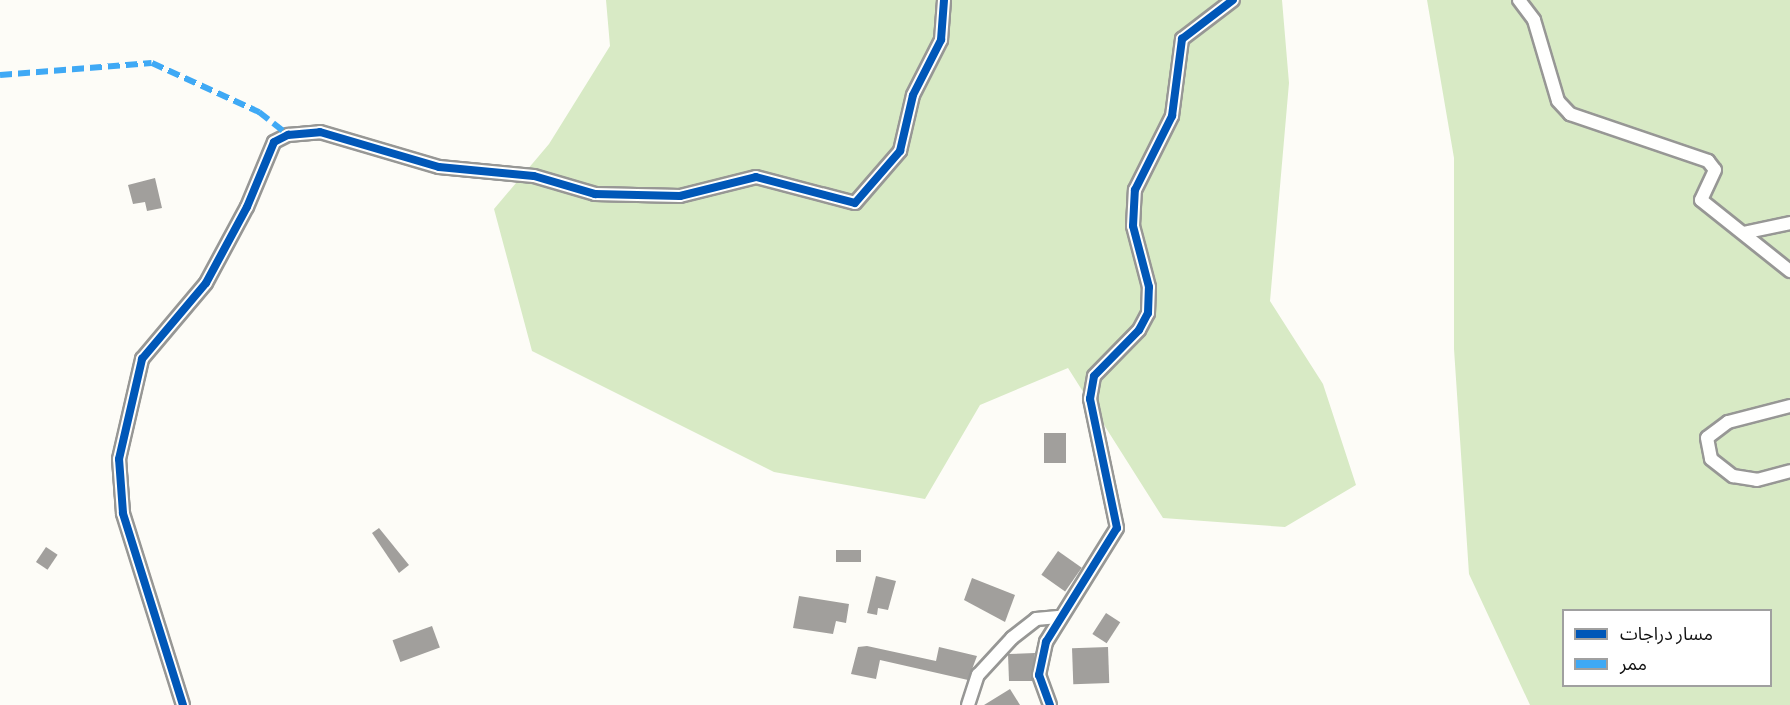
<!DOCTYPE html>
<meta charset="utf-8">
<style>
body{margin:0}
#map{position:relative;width:1790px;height:705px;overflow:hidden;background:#fdfcf7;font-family:Literata,"Noto Sans Arabic",serif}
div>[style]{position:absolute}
.forest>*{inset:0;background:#d8eac5}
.building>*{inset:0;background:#a19f9c;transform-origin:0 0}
.roads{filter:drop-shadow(2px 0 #979795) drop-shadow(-2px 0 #979795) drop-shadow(0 2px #979795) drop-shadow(0 -2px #979795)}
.street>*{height:12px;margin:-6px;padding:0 6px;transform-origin:6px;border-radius:6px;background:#fffffe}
.quiet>*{height:6px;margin-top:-3px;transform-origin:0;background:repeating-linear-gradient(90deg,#3fa9f5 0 12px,transparent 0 18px)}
.cycleway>*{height:8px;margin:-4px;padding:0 4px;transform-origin:4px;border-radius:4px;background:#0057b8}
span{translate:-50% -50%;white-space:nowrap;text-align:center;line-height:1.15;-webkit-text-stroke:6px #fff;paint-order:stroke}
.legend{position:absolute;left:1562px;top:609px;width:210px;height:78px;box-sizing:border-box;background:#fff;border:2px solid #a0a0a0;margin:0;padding:8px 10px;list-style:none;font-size:18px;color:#111}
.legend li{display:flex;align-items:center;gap:12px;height:30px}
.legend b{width:30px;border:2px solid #a0a0a0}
</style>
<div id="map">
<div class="forest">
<div style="clip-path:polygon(606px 0,1282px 0,1289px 83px,1270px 301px,1323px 384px,1356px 485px,1285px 527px,1163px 518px,1068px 368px,980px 405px,925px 499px,774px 472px,532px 351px,494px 209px,549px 144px,610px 46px)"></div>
<div style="clip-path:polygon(evenodd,1427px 0,1790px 0,1790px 705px,1530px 705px,1469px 574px,1454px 349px,1454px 158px,1427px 0,1564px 610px,1770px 610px,1770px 686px,1564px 686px,1564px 610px)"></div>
</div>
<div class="building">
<div style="clip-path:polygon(155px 178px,162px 208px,147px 211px,145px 202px,133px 204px,128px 185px)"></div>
<div style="left:1044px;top:433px;width:22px;height:30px"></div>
<div style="clip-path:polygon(379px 528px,409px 565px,399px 573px,372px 533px)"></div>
<div style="left:46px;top:547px;width:14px;height:18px;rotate:34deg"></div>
<div style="left:836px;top:550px;width:25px;height:12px"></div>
<div style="left:1058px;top:551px;width:29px;height:29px;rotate:35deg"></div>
<div style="clip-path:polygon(876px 576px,896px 581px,888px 610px,878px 608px,877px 615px,867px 613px)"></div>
<div style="clip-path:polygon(972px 578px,1015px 595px,1005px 622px,964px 600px)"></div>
<div style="clip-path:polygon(799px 596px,849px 604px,846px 623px,836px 621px,833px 634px,793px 628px)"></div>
<div style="left:1106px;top:613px;width:17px;height:25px;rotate:33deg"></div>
<div style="left:432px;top:626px;width:23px;height:42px;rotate:70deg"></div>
<div style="clip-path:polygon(867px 646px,936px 661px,939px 647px,977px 656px,968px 680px,880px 660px,876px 679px,851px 674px,858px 647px)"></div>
<div style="left:1108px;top:647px;width:36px;height:36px;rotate:88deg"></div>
<div style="clip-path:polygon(1035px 653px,1032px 681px,1009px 681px,1008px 654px)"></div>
<div style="clip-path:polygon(1010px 689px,1020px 705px,984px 705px)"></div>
</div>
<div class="roads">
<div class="street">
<div style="left:1519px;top:0;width:25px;rotate:53deg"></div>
<div style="left:1534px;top:20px;width:84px;rotate:73.5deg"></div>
<div style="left:1558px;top:101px;width:18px;rotate:47deg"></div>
<div style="left:1570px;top:114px;width:146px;rotate:18.8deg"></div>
<div style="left:1708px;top:161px;width:11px;rotate:52deg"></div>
<div style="left:1715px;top:170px;width:33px;rotate:115deg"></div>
<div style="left:1701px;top:200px;width:114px;rotate:38.6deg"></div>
<div style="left:1743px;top:233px;width:48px;rotate:-12deg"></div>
<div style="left:1790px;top:406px;width:64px;rotate:165.5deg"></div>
<div style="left:1728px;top:422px;width:26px;rotate:143deg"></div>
<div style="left:1707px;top:438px;width:21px;rotate:79deg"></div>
<div style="left:1711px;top:459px;width:28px;rotate:38deg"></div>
<div style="left:1733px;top:476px;width:24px;rotate:9deg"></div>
<div style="left:1757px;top:480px;width:34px;rotate:-15deg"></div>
<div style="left:183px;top:705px;width:201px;rotate:-107.4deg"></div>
<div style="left:123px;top:513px;width:54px;rotate:-94.2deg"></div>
<div style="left:119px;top:459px;width:103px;rotate:-77deg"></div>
<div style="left:142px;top:359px;width:99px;rotate:-49.9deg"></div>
<div style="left:206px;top:283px;width:86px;rotate:-61.7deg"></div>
<div style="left:247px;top:207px;width:70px;rotate:-67.4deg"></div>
<div style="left:274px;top:142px;width:16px;rotate:-27deg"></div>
<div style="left:288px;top:135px;width:32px;rotate:-5deg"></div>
<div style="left:320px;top:132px;width:124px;rotate:16.4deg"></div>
<div style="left:439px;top:167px;width:95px;rotate:5.4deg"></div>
<div style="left:534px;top:176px;width:64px;rotate:16.4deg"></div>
<div style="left:595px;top:194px;width:85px;rotate:1.3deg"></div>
<div style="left:680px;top:196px;width:78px;rotate:-14deg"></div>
<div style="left:756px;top:177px;width:102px;rotate:14.7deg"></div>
<div style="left:855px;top:203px;width:69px;rotate:-49.1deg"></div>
<div style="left:900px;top:151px;width:57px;rotate:-76.9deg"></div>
<div style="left:913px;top:95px;width:62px;rotate:-63deg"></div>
<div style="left:941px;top:40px;width:40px;rotate:-85.7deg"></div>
<div style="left:968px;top:705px;width:32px;rotate:-72deg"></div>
<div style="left:978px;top:675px;width:50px;rotate:-47.4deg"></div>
<div style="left:1012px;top:638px;width:31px;rotate:-38deg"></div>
<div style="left:1036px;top:619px;width:22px;rotate:-5deg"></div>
<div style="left:1050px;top:705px;width:32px;rotate:-110deg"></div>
<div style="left:1039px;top:675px;width:34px;rotate:-78deg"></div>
<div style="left:1046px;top:642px;width:134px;rotate:-58.1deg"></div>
<div style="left:1117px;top:528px;width:132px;rotate:-101.8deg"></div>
<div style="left:1090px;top:399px;width:23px;rotate:-80deg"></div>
<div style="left:1094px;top:376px;width:64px;rotate:-45.6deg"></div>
<div style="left:1139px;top:330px;width:19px;rotate:-62deg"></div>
<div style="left:1148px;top:313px;width:26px;rotate:-88deg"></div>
<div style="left:1149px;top:287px;width:63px;rotate:-104.7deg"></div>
<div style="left:1133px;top:226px;width:36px;rotate:-87deg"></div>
<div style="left:1135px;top:190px;width:83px;rotate:-63.4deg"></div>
<div style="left:1172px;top:116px;width:78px;rotate:-82.6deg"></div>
<div style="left:1182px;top:39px;width:64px;rotate:-37.4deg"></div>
</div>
</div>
<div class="quiet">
<div style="left:0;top:75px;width:152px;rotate:-4.5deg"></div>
<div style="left:152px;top:63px;width:118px;rotate:24.6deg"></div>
<div style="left:259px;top:112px;width:37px;rotate:38deg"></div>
</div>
<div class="cycleway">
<div style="left:183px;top:705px;width:201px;rotate:-107.4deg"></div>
<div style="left:123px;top:513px;width:54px;rotate:-94.2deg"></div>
<div style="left:119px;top:459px;width:103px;rotate:-77deg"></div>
<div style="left:142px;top:359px;width:99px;rotate:-49.9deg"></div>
<div style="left:206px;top:283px;width:86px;rotate:-61.7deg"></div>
<div style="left:247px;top:207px;width:70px;rotate:-67.4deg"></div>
<div style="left:274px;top:142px;width:16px;rotate:-27deg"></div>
<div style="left:288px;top:135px;width:32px;rotate:-5deg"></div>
<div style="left:320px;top:132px;width:124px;rotate:16.4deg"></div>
<div style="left:439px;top:167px;width:95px;rotate:5.4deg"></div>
<div style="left:534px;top:176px;width:64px;rotate:16.4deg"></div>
<div style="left:595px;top:194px;width:85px;rotate:1.3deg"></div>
<div style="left:680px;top:196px;width:78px;rotate:-14deg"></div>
<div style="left:756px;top:177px;width:102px;rotate:14.7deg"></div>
<div style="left:855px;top:203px;width:69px;rotate:-49.1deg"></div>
<div style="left:900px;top:151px;width:57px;rotate:-76.9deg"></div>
<div style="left:913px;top:95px;width:62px;rotate:-63deg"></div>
<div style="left:941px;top:40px;width:40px;rotate:-85.7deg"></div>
<div style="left:1050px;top:705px;width:32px;rotate:-110deg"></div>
<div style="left:1039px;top:675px;width:34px;rotate:-78deg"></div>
<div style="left:1046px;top:642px;width:134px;rotate:-58.1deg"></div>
<div style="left:1117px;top:528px;width:132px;rotate:-101.8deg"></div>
<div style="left:1090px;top:399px;width:23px;rotate:-80deg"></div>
<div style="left:1094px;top:376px;width:64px;rotate:-45.6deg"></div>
<div style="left:1139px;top:330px;width:19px;rotate:-62deg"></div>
<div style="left:1148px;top:313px;width:26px;rotate:-88deg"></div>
<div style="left:1149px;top:287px;width:63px;rotate:-104.7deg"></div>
<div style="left:1133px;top:226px;width:36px;rotate:-87deg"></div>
<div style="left:1135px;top:190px;width:83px;rotate:-63.4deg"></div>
<div style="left:1172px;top:116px;width:78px;rotate:-82.6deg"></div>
<div style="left:1182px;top:39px;width:64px;rotate:-37.4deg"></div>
</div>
<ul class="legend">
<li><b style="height:8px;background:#0057b8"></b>مسار دراجات</li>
<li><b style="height:8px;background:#3fa9f5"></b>ممر</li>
</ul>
</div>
